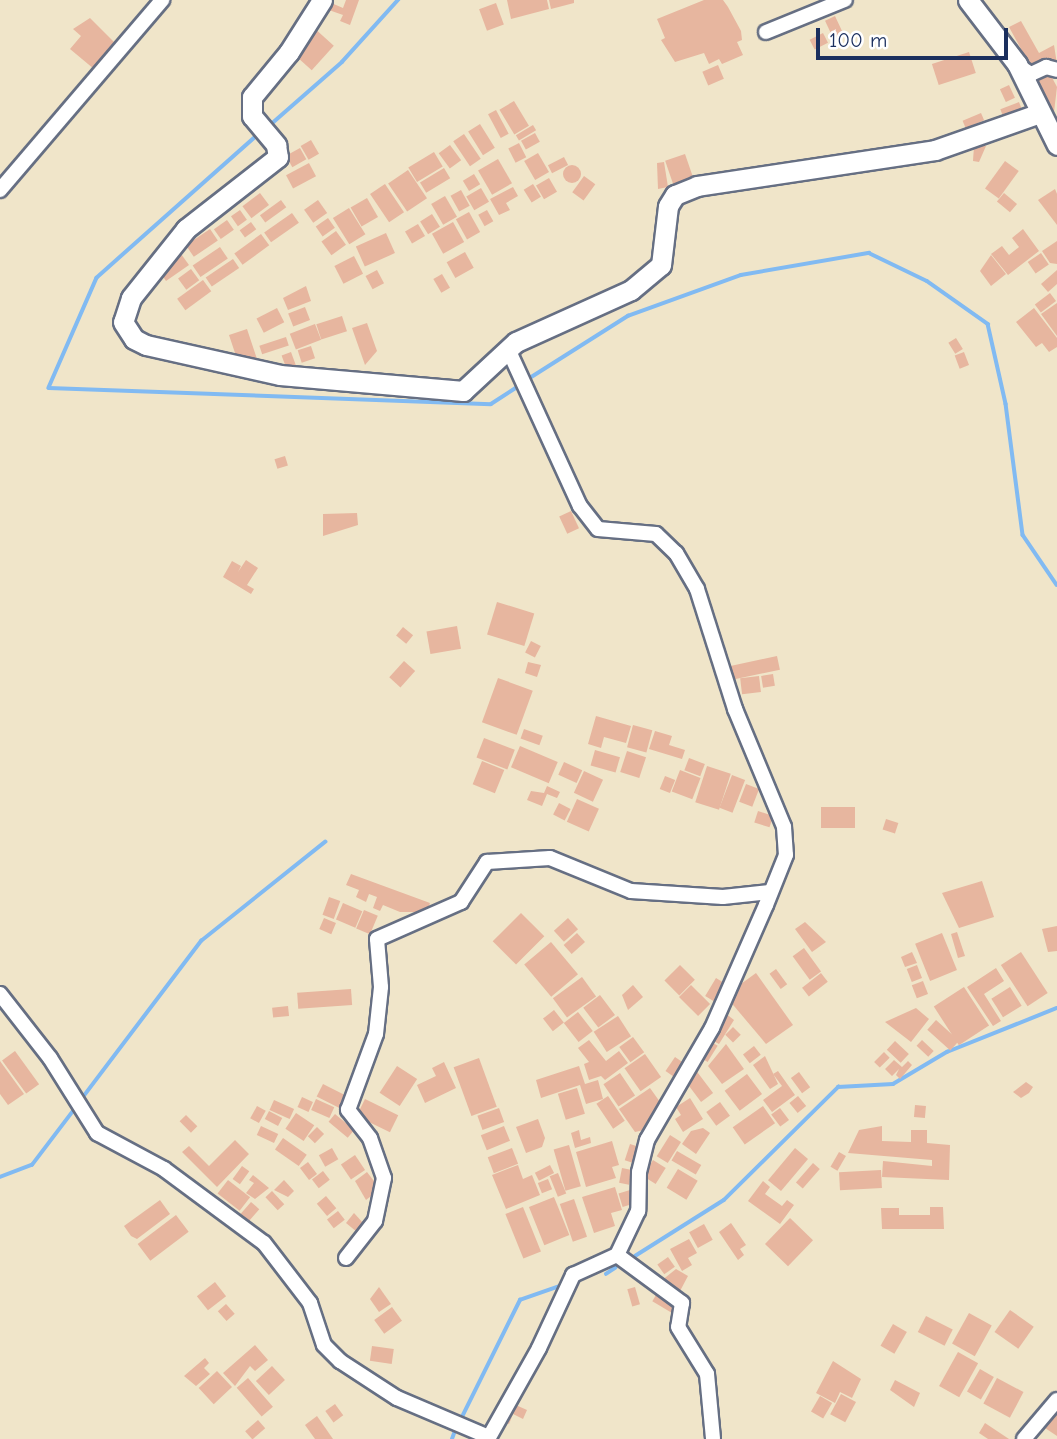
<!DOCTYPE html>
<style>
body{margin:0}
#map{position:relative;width:1057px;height:1439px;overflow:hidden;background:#f0e5c9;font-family:"Comic Neue",sans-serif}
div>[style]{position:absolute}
.stream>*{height:3.5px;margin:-1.75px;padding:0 1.75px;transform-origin:1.75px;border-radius:1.75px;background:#81baf2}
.building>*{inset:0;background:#e7b69f;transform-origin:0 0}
.round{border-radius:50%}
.roads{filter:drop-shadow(2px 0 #666f83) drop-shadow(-2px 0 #666f83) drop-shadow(0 2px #666f83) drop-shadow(0 -2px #666f83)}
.street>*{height:14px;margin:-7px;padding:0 7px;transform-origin:7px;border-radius:7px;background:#fff}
.secondary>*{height:19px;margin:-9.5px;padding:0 9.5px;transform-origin:9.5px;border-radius:9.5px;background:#fff}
span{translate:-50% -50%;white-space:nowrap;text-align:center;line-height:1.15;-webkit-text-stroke:6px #fff;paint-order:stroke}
.scale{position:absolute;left:816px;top:28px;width:192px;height:32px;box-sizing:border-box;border:4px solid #1b2f5e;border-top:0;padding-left:9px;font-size:21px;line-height:24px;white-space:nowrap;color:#1b2f5e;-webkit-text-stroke:5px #fff;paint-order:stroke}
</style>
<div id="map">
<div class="stream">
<div style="left:269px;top:126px;width:97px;rotate:-41.2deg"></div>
<div style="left:342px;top:62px;width:84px;rotate:-47.9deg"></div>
<div style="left:258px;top:135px;width:215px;rotate:138.4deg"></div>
<div style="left:97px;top:278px;width:120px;rotate:113.6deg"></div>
<div style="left:49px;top:388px;width:442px;rotate:2.1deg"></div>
<div style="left:491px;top:404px;width:33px;rotate:-33deg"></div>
<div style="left:525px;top:381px;width:122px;rotate:-32.3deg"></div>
<div style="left:628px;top:316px;width:120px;rotate:-19.9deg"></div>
<div style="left:741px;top:275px;width:130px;rotate:-9.8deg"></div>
<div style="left:869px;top:253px;width:64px;rotate:25.8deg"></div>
<div style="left:927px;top:281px;width:75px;rotate:35.2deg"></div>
<div style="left:988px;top:324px;width:82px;rotate:77.3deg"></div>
<div style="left:1006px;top:404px;width:132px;rotate:82.6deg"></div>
<div style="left:1023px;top:535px;width:60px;rotate:55.8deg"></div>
<div style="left:80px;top:1101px;width:201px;rotate:-52.9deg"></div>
<div style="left:201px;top:941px;width:159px;rotate:-38.6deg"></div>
<div style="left:0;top:1177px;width:34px;rotate:-21deg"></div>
<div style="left:32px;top:1165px;width:73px;rotate:-52.8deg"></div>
<div style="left:635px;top:1256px;width:105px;rotate:-32.2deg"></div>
<div style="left:724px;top:1200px;width:161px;rotate:-44.7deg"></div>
<div style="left:838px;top:1087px;width:55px;rotate:-3.1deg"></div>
<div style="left:893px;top:1084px;width:63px;rotate:-30.7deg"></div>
<div style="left:947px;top:1052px;width:118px;rotate:-21.8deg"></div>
<div style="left:606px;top:1274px;width:11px;rotate:-34deg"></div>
<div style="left:460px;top:1421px;width:135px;rotate:-63.6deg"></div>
<div style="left:520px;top:1300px;width:42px;rotate:-19.3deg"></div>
<div style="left:452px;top:1439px;width:12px;rotate:-70deg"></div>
</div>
<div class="building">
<div style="clip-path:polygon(346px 0,359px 0,350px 25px,340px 21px,343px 15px,326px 9px,329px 2px,343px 8px)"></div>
<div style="clip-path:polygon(507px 0,547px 0,549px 9px,511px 19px)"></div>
<div style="clip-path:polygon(549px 0,574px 0,574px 3px,551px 9px)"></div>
<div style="clip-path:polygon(704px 0,723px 0,728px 7px,741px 31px,742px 40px,737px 42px,743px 55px,722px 64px,719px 59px,709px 64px,704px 53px,675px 62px,661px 40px,665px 38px,657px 19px)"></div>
<div style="left:496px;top:3px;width:23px;height:18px;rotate:70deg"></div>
<div style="left:835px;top:16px;width:21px;height:11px;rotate:65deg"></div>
<div style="clip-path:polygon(90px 18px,115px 43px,94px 69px,70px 49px,81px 36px,73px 29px)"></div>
<div style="clip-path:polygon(1021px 21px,1039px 53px,1054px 45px,1057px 64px,1032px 69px,1009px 27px)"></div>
<div style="left:313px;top:27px;width:28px;height:33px;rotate:42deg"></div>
<div style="left:823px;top:33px;width:11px;height:15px;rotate:63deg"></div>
<div style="left:969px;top:52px;width:22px;height:39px;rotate:72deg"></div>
<div style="left:718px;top:65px;width:15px;height:17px;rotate:67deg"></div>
<div style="clip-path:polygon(1048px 70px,1057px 87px,1054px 112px,1036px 76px)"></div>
<div style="left:1009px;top:85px;width:14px;height:10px;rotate:65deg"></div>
<div style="left:514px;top:101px;width:29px;height:17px;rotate:59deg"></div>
<div style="left:1019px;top:102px;width:14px;height:20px;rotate:69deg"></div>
<div style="left:496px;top:110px;width:27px;height:9px;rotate:62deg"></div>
<div style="left:981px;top:113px;width:8px;height:20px;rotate:67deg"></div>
<div style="left:480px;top:124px;width:28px;height:14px;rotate:58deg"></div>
<div style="left:533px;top:125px;width:6px;height:20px;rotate:59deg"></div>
<div style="left:535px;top:133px;width:10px;height:16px;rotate:61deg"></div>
<div style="left:464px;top:134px;width:30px;height:13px;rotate:56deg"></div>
<div style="left:311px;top:140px;width:16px;height:12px;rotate:60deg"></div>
<div style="left:519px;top:143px;width:16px;height:12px;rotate:63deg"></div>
<div style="left:450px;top:145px;width:19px;height:14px;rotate:54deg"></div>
<div style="clip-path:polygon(974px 146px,986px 146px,979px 162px,973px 161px)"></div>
<div style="left:300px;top:148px;width:13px;height:16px;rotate:61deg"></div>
<div style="left:434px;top:152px;width:17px;height:30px;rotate:59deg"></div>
<div style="left:538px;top:153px;width:22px;height:16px;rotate:60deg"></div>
<div style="left:685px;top:154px;width:31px;height:21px;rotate:71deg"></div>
<div style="left:564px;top:157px;width:9px;height:18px;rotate:63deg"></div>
<div style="left:498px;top:159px;width:28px;height:23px;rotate:60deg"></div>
<div style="left:1005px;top:161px;width:17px;height:34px;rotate:36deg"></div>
<div style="clip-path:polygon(664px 162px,668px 187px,658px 189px,657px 163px)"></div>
<div style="left:309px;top:163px;width:15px;height:26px;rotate:62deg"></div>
<div class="round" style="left:563px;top:165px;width:18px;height:18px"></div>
<div style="left:444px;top:168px;width:12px;height:28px;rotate:59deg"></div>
<div style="left:408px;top:170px;width:34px;height:24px;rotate:56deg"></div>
<div style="left:474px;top:174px;width:12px;height:13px;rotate:59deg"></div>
<div style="left:584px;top:176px;width:14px;height:20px;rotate:36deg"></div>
<div style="left:549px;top:178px;width:16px;height:15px;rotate:60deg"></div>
<div style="left:385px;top:184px;width:34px;height:18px;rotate:56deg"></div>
<div style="left:533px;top:184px;width:15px;height:11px;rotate:58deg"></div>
<div style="clip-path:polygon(513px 187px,518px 196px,506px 203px,510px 210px,499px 215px,490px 199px)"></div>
<div style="left:481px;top:188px;width:16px;height:17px;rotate:60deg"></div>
<div style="clip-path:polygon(1055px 189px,1057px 194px,1057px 225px,1038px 200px)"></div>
<div style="left:461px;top:190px;width:18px;height:12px;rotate:61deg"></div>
<div style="left:260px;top:193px;width:15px;height:22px;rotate:53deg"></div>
<div style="left:1004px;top:193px;width:17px;height:11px;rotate:40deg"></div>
<div style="left:445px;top:196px;width:24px;height:16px;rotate:60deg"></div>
<div style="left:367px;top:198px;width:22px;height:19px;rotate:60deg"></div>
<div style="left:281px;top:200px;width:9px;height:26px;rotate:54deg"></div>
<div style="left:318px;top:200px;width:16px;height:17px;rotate:55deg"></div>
<div style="left:349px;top:208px;width:31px;height:19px;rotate:58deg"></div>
<div style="left:240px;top:210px;width:12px;height:11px;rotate:55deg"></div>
<div style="left:487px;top:210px;width:13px;height:10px;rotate:61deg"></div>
<div style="left:469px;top:212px;width:23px;height:15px;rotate:61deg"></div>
<div style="left:292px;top:213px;width:12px;height:34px;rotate:55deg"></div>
<div style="left:432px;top:214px;width:15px;height:14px;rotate:58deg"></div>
<div style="left:328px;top:218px;width:12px;height:15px;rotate:55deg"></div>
<div style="left:227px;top:220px;width:12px;height:16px;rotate:55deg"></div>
<div style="left:251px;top:222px;width:9px;height:14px;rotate:54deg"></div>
<div style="left:453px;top:222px;width:23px;height:24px;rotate:61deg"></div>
<div style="left:418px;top:224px;width:14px;height:15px;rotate:60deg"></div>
<div style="left:210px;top:229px;width:14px;height:29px;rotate:56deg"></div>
<div style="clip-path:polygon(1023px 229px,1039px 251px,1008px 275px,991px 254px,1002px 246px,1009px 255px,1019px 247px,1012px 238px)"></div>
<div style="left:336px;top:231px;width:17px;height:18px;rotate:54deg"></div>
<div style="left:386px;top:233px;width:22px;height:33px;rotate:66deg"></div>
<div style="left:261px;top:234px;width:14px;height:33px;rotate:54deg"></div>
<div style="clip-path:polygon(1057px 241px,1057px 264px,1050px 263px,1042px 251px)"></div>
<div style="clip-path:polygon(176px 247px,189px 265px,166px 281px,158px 269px)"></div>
<div style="left:220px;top:247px;width:14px;height:33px;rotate:56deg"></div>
<div style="left:465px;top:252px;width:18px;height:21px;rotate:61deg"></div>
<div style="left:1041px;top:253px;width:14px;height:16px;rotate:56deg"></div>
<div style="clip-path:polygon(991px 255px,1006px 274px,991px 286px,980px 271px)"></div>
<div style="left:354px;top:256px;width:20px;height:22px;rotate:63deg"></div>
<div style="left:233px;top:259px;width:11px;height:33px;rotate:56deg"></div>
<div style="left:191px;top:269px;width:14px;height:16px;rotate:54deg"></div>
<div style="left:377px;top:270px;width:15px;height:13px;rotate:62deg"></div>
<div style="clip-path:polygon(1057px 270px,1057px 284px,1048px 292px,1041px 284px)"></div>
<div style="left:442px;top:274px;width:16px;height:10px;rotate:60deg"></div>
<div style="left:203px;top:280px;width:14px;height:32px;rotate:54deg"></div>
<div style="clip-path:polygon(306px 286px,311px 301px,288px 310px,283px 298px)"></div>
<div style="left:1050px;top:293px;width:10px;height:19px;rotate:53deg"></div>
<div style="clip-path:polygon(1057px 303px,1057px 336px,1041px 314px)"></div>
<div style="left:305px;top:307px;width:14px;height:18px;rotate:69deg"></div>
<div style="left:277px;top:308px;width:16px;height:23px;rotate:63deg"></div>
<div style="clip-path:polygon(1034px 308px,1057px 338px,1057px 347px,1049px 352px,1042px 343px,1036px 347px,1016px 322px)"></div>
<div style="left:342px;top:316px;width:16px;height:27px;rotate:72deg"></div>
<div style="clip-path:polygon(367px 323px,377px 351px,365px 365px,352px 328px)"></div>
<div style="left:315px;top:324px;width:17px;height:27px;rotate:69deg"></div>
<div style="clip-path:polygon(247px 329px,257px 359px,237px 359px,229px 335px)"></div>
<div style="left:286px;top:337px;width:9px;height:28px;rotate:72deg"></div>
<div style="left:956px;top:338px;width:13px;height:9px;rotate:58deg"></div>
<div style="left:311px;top:346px;width:13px;height:14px;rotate:72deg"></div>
<div style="left:291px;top:352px;width:15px;height:10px;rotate:70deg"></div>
<div style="left:964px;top:352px;width:14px;height:10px;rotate:69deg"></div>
<div style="left:285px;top:456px;width:10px;height:11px;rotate:73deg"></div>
<div style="left:571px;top:511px;width:19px;height:13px;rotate:65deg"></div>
<div style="clip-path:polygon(357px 513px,358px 525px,323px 536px,323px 514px)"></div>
<div style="clip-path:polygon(246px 560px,258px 568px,247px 585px,254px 589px,251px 594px,223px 577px,232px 561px,241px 566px,238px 572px)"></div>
<div style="left:497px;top:602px;width:39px;height:34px;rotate:17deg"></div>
<div style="left:457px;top:626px;width:23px;height:31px;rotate:80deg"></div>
<div style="left:403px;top:627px;width:13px;height:11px;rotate:39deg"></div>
<div style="left:531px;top:641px;width:11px;height:13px;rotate:27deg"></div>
<div style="left:777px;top:656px;width:14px;height:50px;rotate:78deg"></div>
<div style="left:404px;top:661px;width:15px;height:22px;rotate:42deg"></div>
<div style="clip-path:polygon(528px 662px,541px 665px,537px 677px,525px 673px)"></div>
<div style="left:773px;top:674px;width:12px;height:12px;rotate:81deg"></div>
<div style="left:759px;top:676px;width:16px;height:19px;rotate:83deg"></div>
<div style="left:498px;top:678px;width:37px;height:47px;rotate:20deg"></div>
<div style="clip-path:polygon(596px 716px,631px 726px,626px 743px,604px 737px,601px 748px,588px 744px)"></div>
<div style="left:633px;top:725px;width:20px;height:23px;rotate:15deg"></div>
<div style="left:524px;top:729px;width:20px;height:10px;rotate:20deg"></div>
<div style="clip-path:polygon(655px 731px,672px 736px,669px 745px,685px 750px,682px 759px,649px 749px)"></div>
<div style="left:484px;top:738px;width:33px;height:21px;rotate:21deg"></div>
<div style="left:520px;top:746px;width:41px;height:23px;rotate:23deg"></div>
<div style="left:595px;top:750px;width:26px;height:16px;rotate:16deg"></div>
<div style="left:627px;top:751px;width:20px;height:22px;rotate:18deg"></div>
<div style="left:689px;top:758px;width:17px;height:13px;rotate:21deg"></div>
<div style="left:482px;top:761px;width:24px;height:25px;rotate:22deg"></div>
<div style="left:564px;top:762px;width:20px;height:14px;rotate:24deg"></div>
<div style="left:707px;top:766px;width:25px;height:38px;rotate:18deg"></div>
<div style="left:680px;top:770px;width:22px;height:23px;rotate:21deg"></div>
<div style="left:584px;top:771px;width:21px;height:24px;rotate:25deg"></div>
<div style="left:732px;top:775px;width:14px;height:35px;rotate:21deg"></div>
<div style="left:665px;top:776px;width:11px;height:14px;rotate:22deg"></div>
<div style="left:746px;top:784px;width:14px;height:19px;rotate:21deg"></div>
<div style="clip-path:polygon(547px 786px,560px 792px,557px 798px,547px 794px,542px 806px,527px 800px,531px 791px,544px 793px)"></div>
<div style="left:577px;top:799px;width:24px;height:25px;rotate:24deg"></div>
<div style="left:559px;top:803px;width:13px;height:13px;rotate:27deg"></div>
<div style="left:821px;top:807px;width:34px;height:21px"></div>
<div style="left:758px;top:811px;width:16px;height:12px;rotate:18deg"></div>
<div style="left:886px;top:819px;width:13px;height:11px;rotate:18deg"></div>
<div style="clip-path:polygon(351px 874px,430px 903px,427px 912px,400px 912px,383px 905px,380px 911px,373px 908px,377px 897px,369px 894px,366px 902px,356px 897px,359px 890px,346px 885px)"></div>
<div style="clip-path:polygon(982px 881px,994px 917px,959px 928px,942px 893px)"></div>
<div style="left:329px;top:897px;width:12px;height:19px;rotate:20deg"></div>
<div style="left:343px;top:903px;width:21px;height:18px;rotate:23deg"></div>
<div style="left:364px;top:910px;width:15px;height:20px;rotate:23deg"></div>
<div style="left:521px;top:913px;width:33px;height:40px;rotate:45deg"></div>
<div style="left:324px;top:918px;width:13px;height:12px;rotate:23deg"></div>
<div style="left:568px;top:918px;width:15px;height:19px;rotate:48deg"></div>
<div style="clip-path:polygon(805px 922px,826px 942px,812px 952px,795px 929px)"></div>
<div style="clip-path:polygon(1057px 926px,1057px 951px,1048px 952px,1042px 929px)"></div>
<div style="clip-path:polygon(957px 932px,965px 956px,958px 958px,951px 934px)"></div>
<div style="left:577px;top:933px;width:12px;height:18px;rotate:48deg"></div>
<div style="left:942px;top:933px;width:40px;height:29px;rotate:68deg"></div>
<div style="left:551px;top:942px;width:42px;height:35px;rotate:50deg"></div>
<div style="left:804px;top:948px;width:29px;height:14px;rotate:54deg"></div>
<div style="clip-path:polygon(912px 952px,917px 963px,905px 967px,901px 957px)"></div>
<div style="left:1021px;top:952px;width:49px;height:24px;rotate:57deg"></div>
<div style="left:680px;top:965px;width:21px;height:22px;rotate:45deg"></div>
<div style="left:917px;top:965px;width:14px;height:11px;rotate:69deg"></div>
<div style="clip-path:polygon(996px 968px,1004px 981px,984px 994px,1001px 1021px,993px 1026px,967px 987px)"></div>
<div style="left:776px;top:969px;width:19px;height:8px;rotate:54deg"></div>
<div style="clip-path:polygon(756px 973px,793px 1025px,766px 1044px,729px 1000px,734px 989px)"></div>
<div style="left:821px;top:973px;width:11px;height:24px;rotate:52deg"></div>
<div style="left:582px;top:977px;width:24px;height:36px;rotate:54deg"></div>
<div style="left:716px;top:978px;width:12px;height:21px;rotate:31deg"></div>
<div style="left:923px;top:981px;width:14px;height:12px;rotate:69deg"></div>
<div style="clip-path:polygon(633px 985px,643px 997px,628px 1010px,622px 995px)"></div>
<div style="left:691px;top:985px;width:27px;height:17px;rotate:45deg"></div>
<div style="left:964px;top:987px;width:46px;height:36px;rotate:57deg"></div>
<div style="left:1010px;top:987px;width:22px;height:22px;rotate:58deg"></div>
<div style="left:351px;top:989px;width:16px;height:54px;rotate:86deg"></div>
<div style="left:600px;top:995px;width:25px;height:21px;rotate:53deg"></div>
<div style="left:288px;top:1006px;width:10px;height:16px;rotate:84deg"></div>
<div style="clip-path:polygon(916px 1008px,929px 1019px,911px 1042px,885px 1022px)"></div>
<div style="left:554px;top:1010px;width:16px;height:14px;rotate:52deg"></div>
<div style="left:578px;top:1012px;width:24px;height:18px;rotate:52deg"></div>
<div style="clip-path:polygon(725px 1013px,734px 1020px,719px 1044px,710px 1039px)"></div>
<div style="left:618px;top:1016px;width:24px;height:29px;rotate:57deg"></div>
<div style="left:936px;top:1020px;width:31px;height:13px;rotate:42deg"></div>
<div style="left:733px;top:1027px;width:11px;height:11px;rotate:45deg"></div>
<div style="left:633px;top:1037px;width:19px;height:17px;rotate:54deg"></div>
<div style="clip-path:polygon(589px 1040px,606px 1061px,619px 1051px,628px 1063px,605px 1080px,601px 1076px,589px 1080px,584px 1064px,589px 1062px,578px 1048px)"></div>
<div style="left:922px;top:1040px;width:16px;height:8px;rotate:43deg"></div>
<div style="left:710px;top:1041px;width:9px;height:19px;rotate:32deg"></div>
<div style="left:895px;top:1041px;width:19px;height:12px;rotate:43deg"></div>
<div style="clip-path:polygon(726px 1044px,744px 1069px,722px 1084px,708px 1066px)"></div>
<div style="left:754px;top:1046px;width:11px;height:14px;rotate:52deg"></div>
<div style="left:15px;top:1051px;width:41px;height:16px;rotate:54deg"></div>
<div style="left:884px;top:1052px;width:8px;height:14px;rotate:45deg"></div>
<div style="left:645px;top:1054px;width:28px;height:25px;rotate:55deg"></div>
<div style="clip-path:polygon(765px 1056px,778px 1084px,770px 1089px,753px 1065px)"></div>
<div style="left:675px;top:1057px;width:11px;height:17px;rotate:34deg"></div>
<div style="left:479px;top:1058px;width:52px;height:27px;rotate:70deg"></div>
<div style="clip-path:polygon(894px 1060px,902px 1067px,908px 1061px,912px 1065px,900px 1079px,896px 1075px,899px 1069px,892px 1076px,885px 1069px)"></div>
<div style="clip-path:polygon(0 1061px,24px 1094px,8px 1105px,0 1094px)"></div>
<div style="clip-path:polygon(444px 1062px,456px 1088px,425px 1103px,417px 1085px,436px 1076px,432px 1068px)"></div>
<div style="left:397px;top:1066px;width:24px;height:32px;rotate:33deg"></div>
<div style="clip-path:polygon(579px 1066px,585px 1084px,598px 1080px,603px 1099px,586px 1104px,580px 1085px,541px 1098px,536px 1080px)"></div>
<div style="left:695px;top:1069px;width:30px;height:15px;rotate:53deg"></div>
<div style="clip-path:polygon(778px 1071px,795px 1095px,772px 1112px,763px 1100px,782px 1086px,773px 1074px)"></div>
<div style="left:799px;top:1072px;width:19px;height:10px;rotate:54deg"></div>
<div style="left:620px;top:1073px;width:27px;height:20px;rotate:56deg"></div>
<div style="left:747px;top:1074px;width:25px;height:28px;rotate:53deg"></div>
<div style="clip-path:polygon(1026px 1082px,1033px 1087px,1029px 1093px,1021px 1098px,1013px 1092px)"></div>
<div style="left:323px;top:1084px;width:25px;height:14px;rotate:27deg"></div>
<div style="left:577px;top:1088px;width:27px;height:20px;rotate:73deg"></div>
<div style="clip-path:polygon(650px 1088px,660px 1102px,644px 1130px,635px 1132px,619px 1109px)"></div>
<div style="left:608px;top:1096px;width:30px;height:14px;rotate:56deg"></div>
<div style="left:798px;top:1096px;width:13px;height:11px;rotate:51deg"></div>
<div style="left:302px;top:1097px;width:12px;height:11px;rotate:24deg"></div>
<div style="clip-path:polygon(690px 1098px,703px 1119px,683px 1132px,675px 1119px,681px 1115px,676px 1107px)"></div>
<div style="left:316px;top:1099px;width:20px;height:12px;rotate:24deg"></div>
<div style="left:365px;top:1099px;width:37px;height:19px;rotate:26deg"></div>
<div style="left:274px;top:1100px;width:22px;height:11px;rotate:24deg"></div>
<div style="left:720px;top:1102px;width:17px;height:17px;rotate:54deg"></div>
<div style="left:915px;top:1105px;width:11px;height:12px;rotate:5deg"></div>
<div style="left:257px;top:1106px;width:10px;height:14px;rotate:29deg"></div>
<div style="left:763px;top:1106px;width:21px;height:37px;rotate:55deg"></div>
<div style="left:499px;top:1108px;width:15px;height:23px;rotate:70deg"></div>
<div style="left:780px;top:1108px;width:15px;height:11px;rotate:53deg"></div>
<div style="left:269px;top:1111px;width:15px;height:9px;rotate:28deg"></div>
<div style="left:296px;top:1113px;width:22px;height:19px;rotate:34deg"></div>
<div style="left:335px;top:1114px;width:25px;height:10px;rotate:40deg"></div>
<div style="left:186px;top:1115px;width:16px;height:9px;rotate:45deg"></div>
<div style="clip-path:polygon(538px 1119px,545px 1138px,542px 1147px,526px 1153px,516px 1127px)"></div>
<div style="left:261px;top:1126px;width:19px;height:10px;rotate:25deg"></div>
<div style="left:504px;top:1126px;width:16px;height:25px;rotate:68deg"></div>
<div style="clip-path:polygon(882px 1126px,882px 1141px,911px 1142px,911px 1130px,927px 1130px,927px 1143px,950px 1145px,949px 1180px,882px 1177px,883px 1161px,932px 1166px,932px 1160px,848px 1153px,859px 1130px)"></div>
<div style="left:317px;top:1127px;width:10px;height:13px;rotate:45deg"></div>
<div style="clip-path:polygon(703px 1128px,710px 1133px,696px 1154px,682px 1144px,691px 1131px)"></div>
<div style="clip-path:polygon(579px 1130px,581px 1140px,590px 1137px,591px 1143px,575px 1148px,571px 1133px)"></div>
<div style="left:670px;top:1135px;width:13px;height:25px;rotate:32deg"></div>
<div style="left:283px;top:1138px;width:29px;height:14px;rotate:35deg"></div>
<div style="clip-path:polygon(235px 1140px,249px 1154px,217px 1187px,182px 1152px,189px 1146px,209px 1166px)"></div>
<div style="clip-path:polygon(612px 1141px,619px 1165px,612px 1167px,616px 1178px,586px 1187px,576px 1152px)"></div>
<div style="left:630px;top:1144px;width:9px;height:17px;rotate:18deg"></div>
<div style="left:569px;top:1145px;width:43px;height:16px;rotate:74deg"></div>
<div style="left:332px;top:1148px;width:13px;height:15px;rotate:61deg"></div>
<div style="left:512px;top:1148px;width:17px;height:26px;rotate:69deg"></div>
<div style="left:795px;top:1148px;width:17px;height:42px;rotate:40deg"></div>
<div style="left:677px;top:1151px;width:28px;height:11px;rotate:30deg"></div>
<div style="left:839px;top:1152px;width:8px;height:17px;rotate:30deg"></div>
<div style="left:355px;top:1155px;width:18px;height:17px;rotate:56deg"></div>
<div style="left:653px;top:1160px;width:15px;height:19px;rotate:32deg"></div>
<div style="left:308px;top:1162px;width:15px;height:10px;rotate:53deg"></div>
<div style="left:813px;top:1163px;width:9px;height:26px;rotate:41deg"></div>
<div style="clip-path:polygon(518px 1165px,523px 1179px,532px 1175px,540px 1195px,506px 1209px,492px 1175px)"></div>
<div style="left:550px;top:1165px;width:9px;height:17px;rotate:63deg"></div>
<div style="left:242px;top:1166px;width:9px;height:16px;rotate:36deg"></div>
<div style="left:622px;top:1168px;width:10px;height:15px;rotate:11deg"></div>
<div style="left:678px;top:1169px;width:23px;height:22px;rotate:31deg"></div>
<div style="left:881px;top:1170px;width:18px;height:42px;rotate:87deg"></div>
<div style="left:323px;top:1171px;width:11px;height:14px;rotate:52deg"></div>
<div style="clip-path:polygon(367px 1172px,380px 1189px,366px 1200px,355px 1181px)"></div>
<div style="left:558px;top:1173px;width:22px;height:9px;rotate:68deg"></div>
<div style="clip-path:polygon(253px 1175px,269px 1188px,255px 1199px,246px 1193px,254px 1183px,249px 1180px)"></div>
<div style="left:548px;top:1179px;width:11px;height:11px;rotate:68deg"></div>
<div style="left:228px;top:1180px;width:28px;height:17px;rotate:38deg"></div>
<div style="clip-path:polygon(284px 1180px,294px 1191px,288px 1197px,274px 1190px)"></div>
<div style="clip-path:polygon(763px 1181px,770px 1187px,765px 1194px,782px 1206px,787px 1200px,794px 1205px,780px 1224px,748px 1201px)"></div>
<div style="clip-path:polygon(615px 1187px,622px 1210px,611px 1213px,615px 1226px,594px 1233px,582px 1197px)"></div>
<div style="left:630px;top:1190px;width:14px;height:12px;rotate:73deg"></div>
<div style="left:272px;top:1191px;width:18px;height:9px;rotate:47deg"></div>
<div style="left:326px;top:1196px;width:16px;height:12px;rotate:50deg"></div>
<div style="left:554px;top:1197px;width:41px;height:27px;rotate:68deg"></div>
<div style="left:574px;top:1199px;width:40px;height:15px;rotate:71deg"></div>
<div style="clip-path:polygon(160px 1200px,170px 1214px,137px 1239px,131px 1236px,124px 1226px)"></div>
<div style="left:251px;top:1202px;width:11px;height:16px;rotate:41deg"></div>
<div style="left:523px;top:1207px;width:48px;height:19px;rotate:68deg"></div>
<div style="clip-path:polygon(930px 1207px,943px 1207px,944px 1229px,882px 1229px,881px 1208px,899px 1208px,899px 1215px,930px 1215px)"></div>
<div style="left:338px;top:1211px;width:11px;height:14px;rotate:52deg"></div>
<div style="clip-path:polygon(354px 1213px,364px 1224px,357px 1232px,346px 1223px)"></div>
<div style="left:176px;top:1215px;width:21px;height:48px;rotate:53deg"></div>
<div style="left:790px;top:1218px;width:32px;height:36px;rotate:44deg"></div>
<div style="clip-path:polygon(731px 1223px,746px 1245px,740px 1249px,744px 1255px,738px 1260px,719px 1232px)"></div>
<div style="left:704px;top:1224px;width:18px;height:17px;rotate:61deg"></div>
<div style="clip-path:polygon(689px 1239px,697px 1253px,688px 1258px,692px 1265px,682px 1271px,670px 1249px)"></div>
<div style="left:668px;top:1257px;width:12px;height:13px;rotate:55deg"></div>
<div style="clip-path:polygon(676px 1269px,688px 1276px,680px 1291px,661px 1281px)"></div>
<div style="left:215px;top:1282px;width:18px;height:23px;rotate:52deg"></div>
<div style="clip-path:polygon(379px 1287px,391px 1304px,379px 1312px,370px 1299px)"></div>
<div style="left:635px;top:1287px;width:18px;height:8px;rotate:74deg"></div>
<div style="left:659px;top:1290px;width:26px;height:13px;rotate:31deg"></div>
<div style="left:226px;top:1304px;width:13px;height:11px;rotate:48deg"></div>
<div style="left:392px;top:1307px;width:17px;height:22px;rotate:54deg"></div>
<div style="left:1010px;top:1310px;width:29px;height:27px;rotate:35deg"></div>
<div style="left:969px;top:1313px;width:26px;height:35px;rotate:29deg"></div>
<div style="left:926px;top:1316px;width:30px;height:18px;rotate:27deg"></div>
<div style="left:893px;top:1324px;width:16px;height:25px;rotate:30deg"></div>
<div style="clip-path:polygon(255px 1345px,268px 1360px,255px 1371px,250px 1366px,235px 1386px,223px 1373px)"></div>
<div style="left:372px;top:1346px;width:22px;height:15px;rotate:8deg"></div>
<div style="left:958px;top:1352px;width:23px;height:39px;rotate:29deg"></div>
<div style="clip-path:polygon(205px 1358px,209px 1363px,204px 1368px,210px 1374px,196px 1386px,184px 1376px)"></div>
<div style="clip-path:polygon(833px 1361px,861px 1379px,852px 1398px,840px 1392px,835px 1403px,816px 1393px)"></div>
<div style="left:272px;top:1366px;width:19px;height:22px;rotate:47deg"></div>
<div style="left:980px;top:1369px;width:16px;height:26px;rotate:30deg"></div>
<div style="left:217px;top:1371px;width:22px;height:25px;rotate:47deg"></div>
<div style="left:248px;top:1378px;width:38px;height:15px;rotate:49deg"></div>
<div style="left:997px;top:1378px;width:30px;height:29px;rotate:28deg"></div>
<div style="clip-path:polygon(895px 1380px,920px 1393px,914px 1407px,890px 1390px)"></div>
<div style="left:841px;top:1394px;width:17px;height:23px;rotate:28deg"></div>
<div style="left:820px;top:1396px;width:14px;height:18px;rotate:30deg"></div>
<div style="clip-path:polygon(509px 1402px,527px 1410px,523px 1419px,513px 1414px,509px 1424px,501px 1421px)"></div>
<div style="left:335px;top:1404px;width:14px;height:12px;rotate:54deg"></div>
<div style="clip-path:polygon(1057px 1409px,1057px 1436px,1045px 1428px)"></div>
<div style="clip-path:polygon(317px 1416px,333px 1439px,315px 1439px,305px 1425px)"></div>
<div style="left:258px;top:1420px;width:11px;height:17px;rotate:49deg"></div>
<div style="clip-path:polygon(985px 1423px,1009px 1439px,988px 1439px,979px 1433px)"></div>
</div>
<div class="roads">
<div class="street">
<div style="left:766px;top:32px;width:85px;rotate:-22.1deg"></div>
<div style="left:1017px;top:65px;width:17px;rotate:33deg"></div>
<div style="left:1031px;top:74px;width:17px;rotate:-25deg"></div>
<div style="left:1046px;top:67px;width:11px;rotate:15deg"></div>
<div style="left:0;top:190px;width:250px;rotate:-49.5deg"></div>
<div style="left:508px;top:349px;width:173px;rotate:65.4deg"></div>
<div style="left:580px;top:506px;width:29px;rotate:52deg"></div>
<div style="left:598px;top:529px;width:58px;rotate:4.9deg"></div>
<div style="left:656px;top:534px;width:28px;rotate:44deg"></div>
<div style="left:676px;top:553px;width:42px;rotate:59.7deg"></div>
<div style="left:697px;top:589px;width:126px;rotate:72.4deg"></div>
<div style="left:735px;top:709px;width:128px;rotate:67.4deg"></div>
<div style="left:784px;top:827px;width:28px;rotate:86deg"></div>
<div style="left:786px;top:855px;width:54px;rotate:111.8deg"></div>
<div style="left:766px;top:905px;width:134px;rotate:113.7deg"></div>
<div style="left:712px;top:1028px;width:129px;rotate:120.1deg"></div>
<div style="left:647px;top:1140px;width:33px;rotate:104deg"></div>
<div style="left:639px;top:1172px;width:39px;rotate:91deg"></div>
<div style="left:638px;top:1211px;width:49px;rotate:115.5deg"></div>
<div style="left:617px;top:1255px;width:81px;rotate:36.4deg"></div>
<div style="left:682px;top:1303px;width:24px;rotate:99deg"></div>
<div style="left:678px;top:1327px;width:55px;rotate:58.3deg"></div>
<div style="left:707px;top:1374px;width:65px;rotate:84.7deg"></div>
<div style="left:0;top:994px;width:81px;rotate:52deg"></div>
<div style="left:50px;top:1058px;width:89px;rotate:57.9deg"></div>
<div style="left:97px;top:1133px;width:76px;rotate:28.2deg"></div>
<div style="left:164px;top:1169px;width:124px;rotate:36.5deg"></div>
<div style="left:264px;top:1243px;width:76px;rotate:52.5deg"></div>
<div style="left:310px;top:1303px;width:44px;rotate:71.6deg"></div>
<div style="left:324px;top:1345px;width:23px;rotate:45deg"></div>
<div style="left:340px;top:1361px;width:68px;rotate:33deg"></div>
<div style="left:397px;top:1398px;width:100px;rotate:23deg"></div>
<div style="left:346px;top:1258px;width:47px;rotate:-51.9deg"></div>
<div style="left:375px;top:1221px;width:44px;rotate:-78.2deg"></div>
<div style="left:384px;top:1178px;width:42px;rotate:-109.3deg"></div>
<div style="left:370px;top:1138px;width:36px;rotate:-128deg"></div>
<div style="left:348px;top:1110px;width:81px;rotate:-69.8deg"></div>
<div style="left:376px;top:1034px;width:47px;rotate:-83.9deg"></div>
<div style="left:381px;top:987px;width:48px;rotate:-94.8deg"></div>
<div style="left:377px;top:939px;width:92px;rotate:-23.8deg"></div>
<div style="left:461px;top:902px;width:48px;rotate:-57deg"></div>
<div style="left:487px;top:862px;width:63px;rotate:-3.6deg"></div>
<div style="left:550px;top:858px;width:87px;rotate:22.2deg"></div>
<div style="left:631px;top:891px;width:92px;rotate:3.7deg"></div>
<div style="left:723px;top:897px;width:47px;rotate:-6.1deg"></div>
<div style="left:488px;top:1439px;width:104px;rotate:-60.7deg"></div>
<div style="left:539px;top:1348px;width:81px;rotate:-65deg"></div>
<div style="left:573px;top:1275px;width:48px;rotate:-24.4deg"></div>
<div style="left:1024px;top:1439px;width:51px;rotate:-49.8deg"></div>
</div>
<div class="secondary">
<div style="left:322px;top:0;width:62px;rotate:122.4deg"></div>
<div style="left:289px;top:52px;width:58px;rotate:129.4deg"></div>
<div style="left:252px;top:97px;width:19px;rotate:90deg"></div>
<div style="left:252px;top:116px;width:38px;rotate:50deg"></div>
<div style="left:276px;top:145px;width:12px;rotate:81deg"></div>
<div style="left:278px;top:157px;width:117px;rotate:142deg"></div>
<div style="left:186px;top:229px;width:88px;rotate:128.6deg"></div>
<div style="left:131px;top:298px;width:25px;rotate:108deg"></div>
<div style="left:123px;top:322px;width:20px;rotate:57deg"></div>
<div style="left:134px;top:339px;width:13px;rotate:27deg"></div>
<div style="left:146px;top:345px;width:137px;rotate:12.6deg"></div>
<div style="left:280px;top:375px;width:184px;rotate:5deg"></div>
<div style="left:463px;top:391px;width:72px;rotate:-42.8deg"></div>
<div style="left:516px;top:342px;width:126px;rotate:-24.3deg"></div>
<div style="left:631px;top:290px;width:39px;rotate:-40deg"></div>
<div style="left:661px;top:265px;width:59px;rotate:-83.2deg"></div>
<div style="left:668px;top:206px;width:13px;rotate:-58deg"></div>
<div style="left:675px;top:195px;width:24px;rotate:-22deg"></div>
<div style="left:697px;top:186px;width:241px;rotate:-8.6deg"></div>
<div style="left:935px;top:150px;width:111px;rotate:-19.4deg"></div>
<div style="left:968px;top:0;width:81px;rotate:52.6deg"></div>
<div style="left:1017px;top:64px;width:90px;rotate:63.7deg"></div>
</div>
</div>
<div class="scale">100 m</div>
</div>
